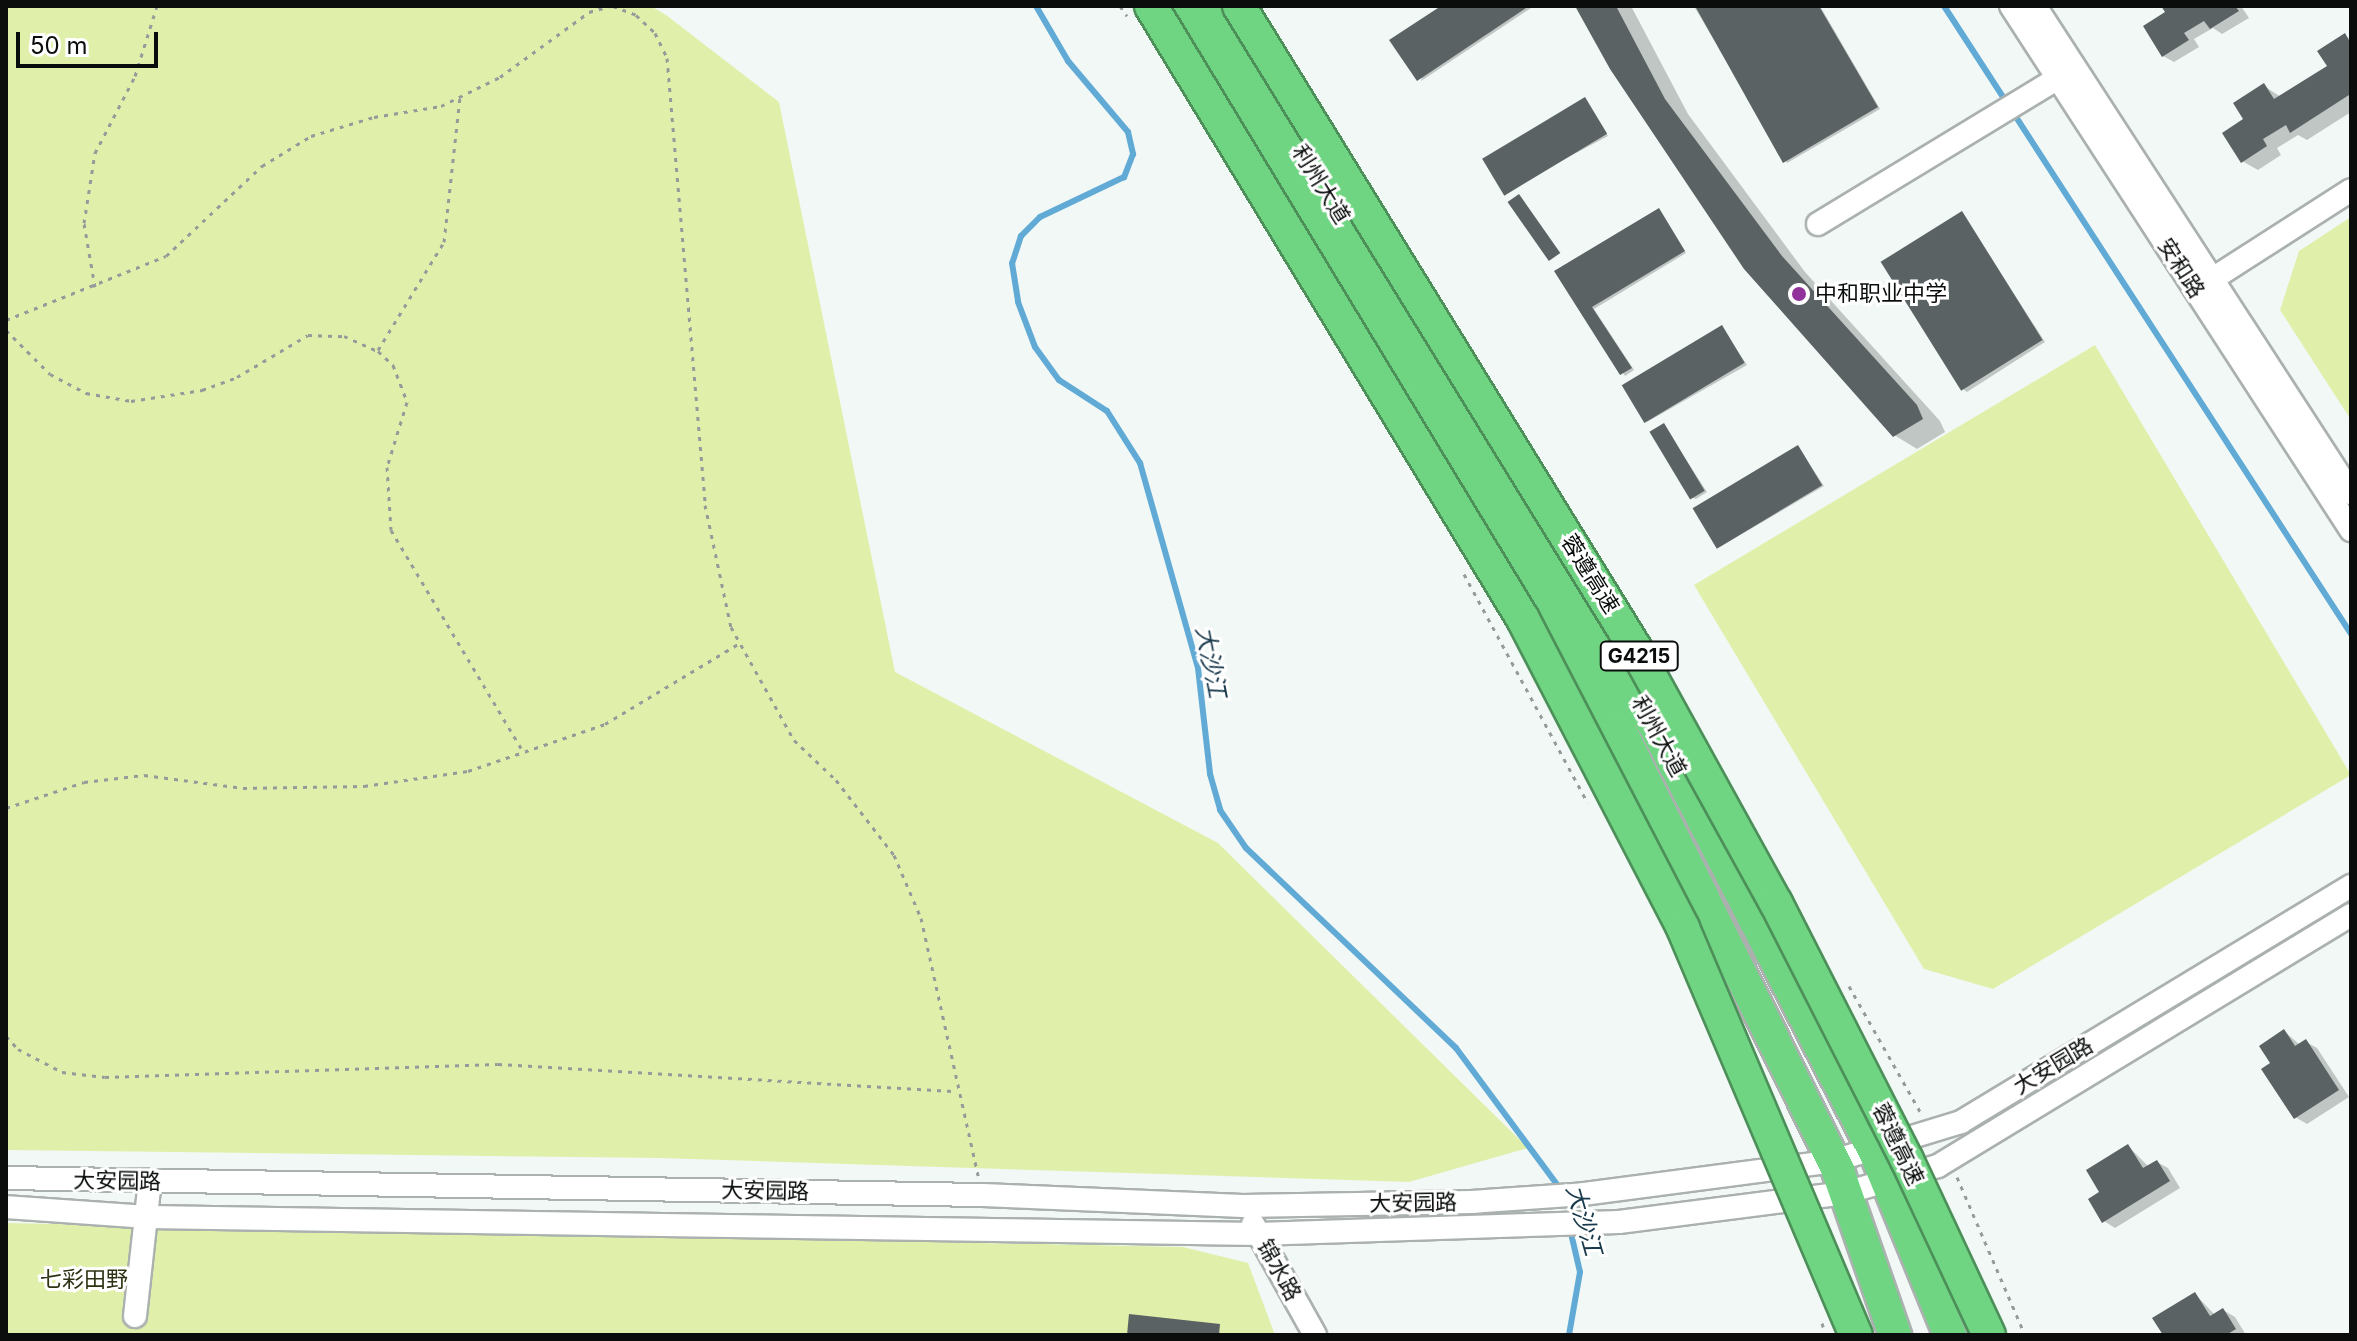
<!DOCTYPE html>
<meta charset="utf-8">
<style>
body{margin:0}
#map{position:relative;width:2357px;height:1341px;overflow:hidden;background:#f1f8f6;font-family:Inter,"Noto Sans SC",sans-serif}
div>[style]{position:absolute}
.green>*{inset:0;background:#e0f0ab}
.shadow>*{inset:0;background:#0003}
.stream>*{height:6px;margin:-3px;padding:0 3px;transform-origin:3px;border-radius:3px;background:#60aad5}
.building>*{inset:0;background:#5b6263;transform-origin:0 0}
.path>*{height:3px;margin-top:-1.5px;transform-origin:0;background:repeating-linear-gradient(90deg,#969b9a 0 4px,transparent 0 10px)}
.roads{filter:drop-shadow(2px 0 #aab1af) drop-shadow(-2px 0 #aab1af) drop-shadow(0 2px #aab1af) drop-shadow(0 -2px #aab1af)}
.minor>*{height:22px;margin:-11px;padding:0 11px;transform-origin:11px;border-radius:11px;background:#fff}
.highway>*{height:32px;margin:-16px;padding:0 16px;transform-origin:16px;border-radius:16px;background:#6fd582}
.bridges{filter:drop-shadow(2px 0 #4c8f59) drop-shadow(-2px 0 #4c8f59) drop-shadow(0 2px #4c8f59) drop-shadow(0 -2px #4c8f59)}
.highway-bridge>*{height:32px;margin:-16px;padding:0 16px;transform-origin:16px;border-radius:16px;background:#6fd582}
.dots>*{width:22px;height:22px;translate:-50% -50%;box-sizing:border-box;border:4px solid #fff;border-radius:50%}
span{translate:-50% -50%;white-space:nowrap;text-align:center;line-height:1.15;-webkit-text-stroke:6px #fff;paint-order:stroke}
.shield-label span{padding:2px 6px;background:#fff;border:2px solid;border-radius:6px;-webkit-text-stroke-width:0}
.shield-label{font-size:20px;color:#0b0d0d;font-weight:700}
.street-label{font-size:22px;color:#0b0d0d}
.poi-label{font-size:22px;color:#0b0d0d}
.left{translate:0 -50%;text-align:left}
.park-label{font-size:22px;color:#2c3212}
.water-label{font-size:24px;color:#193a4c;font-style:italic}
.frame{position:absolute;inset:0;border:8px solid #0b0d0d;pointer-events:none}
.scale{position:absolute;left:16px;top:32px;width:142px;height:36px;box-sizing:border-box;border:4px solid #0b0d0d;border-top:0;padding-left:10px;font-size:24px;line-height:28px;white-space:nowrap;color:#0b0d0d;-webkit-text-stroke:6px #fff;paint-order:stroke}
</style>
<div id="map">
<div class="green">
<div style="clip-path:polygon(6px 6px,651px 6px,666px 15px,779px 102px,895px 672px,1218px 843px,1528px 1148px,1409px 1182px,659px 1158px,6px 1150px)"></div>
<div style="clip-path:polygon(2351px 217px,2351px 420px,2280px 310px,2299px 251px)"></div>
<div style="clip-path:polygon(2095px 345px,2351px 775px,1993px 989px,1924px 969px,1694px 585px)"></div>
<div style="clip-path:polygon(6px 1223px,1183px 1247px,1248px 1263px,1275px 1335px,6px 1335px)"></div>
</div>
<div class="shadow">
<div style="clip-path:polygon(1444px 6px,1534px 6px,1421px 81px)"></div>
<div style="clip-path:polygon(1577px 6px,1631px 6px,1688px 114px,1805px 272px,1940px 421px,1945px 432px,1917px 449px,1894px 435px)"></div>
<div style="clip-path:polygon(1699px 6px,1820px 6px,1880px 109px,1787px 163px,1695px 8px)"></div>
<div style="clip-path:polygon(2164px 6px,2241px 6px,2249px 18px,2222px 34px,2213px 28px,2194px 39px,2199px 47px,2174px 62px,2163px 56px,2168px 13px)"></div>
<div style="clip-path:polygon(2345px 36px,2351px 39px,2351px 112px,2307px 140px,2298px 135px,2277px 148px,2281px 155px,2258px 170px,2242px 161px,2246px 119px,2264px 86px,2281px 97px,2329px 67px)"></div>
<div style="clip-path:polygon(1585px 99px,1608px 136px,1503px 192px)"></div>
<div style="clip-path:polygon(1659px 211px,1686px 253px,1594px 309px,1634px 370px,1625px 376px,1557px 272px)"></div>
<div style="clip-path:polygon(1962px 213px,2045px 342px,1967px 392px,1964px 390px)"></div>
<div style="clip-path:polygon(1722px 328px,1747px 365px,1647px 422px)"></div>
<div style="clip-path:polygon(1664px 426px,1707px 492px,1696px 499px,1693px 498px)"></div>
<div style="clip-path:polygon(1798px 447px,1824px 486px,1718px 548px)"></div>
<div style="clip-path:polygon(2284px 1031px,2300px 1045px,2306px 1042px,2317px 1048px,2349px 1097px,2307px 1124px,2295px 1117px,2273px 1064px)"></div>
<div style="clip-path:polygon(2128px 1146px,2149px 1167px,2157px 1162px,2168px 1168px,2180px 1188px,2115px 1228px,2104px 1221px,2102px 1192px)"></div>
<div style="clip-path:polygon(2195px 1294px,2215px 1315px,2223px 1310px,2235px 1317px,2246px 1335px,2165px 1335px)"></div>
</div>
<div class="stream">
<div style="left:1036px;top:6px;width:64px;rotate:59.8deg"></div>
<div style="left:1068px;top:61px;width:93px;rotate:49.8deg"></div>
<div style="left:1128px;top:132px;width:23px;rotate:77deg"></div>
<div style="left:1133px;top:154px;width:25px;rotate:111deg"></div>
<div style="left:1124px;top:177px;width:93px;rotate:154.5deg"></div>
<div style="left:1040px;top:217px;width:27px;rotate:135deg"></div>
<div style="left:1021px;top:236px;width:28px;rotate:108deg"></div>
<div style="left:1012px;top:263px;width:39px;rotate:81deg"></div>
<div style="left:1018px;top:302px;width:48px;rotate:69.3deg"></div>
<div style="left:1035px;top:347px;width:41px;rotate:54deg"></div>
<div style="left:1059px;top:380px;width:57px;rotate:32.9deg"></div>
<div style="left:1107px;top:411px;width:62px;rotate:57.6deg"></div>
<div style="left:1140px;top:463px;width:213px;rotate:74.2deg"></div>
<div style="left:1198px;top:668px;width:107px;rotate:83.5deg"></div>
<div style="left:1210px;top:774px;width:37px;rotate:74deg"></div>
<div style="left:1220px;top:810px;width:46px;rotate:55.6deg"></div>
<div style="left:1246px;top:848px;width:290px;rotate:43.6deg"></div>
<div style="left:1456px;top:1048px;width:177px;rotate:53.5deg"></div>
<div style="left:1944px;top:6px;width:748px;rotate:57.05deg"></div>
<div style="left:1569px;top:1335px;width:64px;rotate:-80.1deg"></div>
<div style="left:1580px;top:1272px;width:44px;rotate:-103.1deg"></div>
</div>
<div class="building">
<div style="clip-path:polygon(1441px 6px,1529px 6px,1417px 81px,1389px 40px)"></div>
<div style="clip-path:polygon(1575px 6px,1616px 6px,1665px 99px,1782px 256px,1917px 405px,1923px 419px,1893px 437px,1744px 269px,1610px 69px)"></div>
<div style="clip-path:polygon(1695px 6px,1819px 6px,1878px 107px,1783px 163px)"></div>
<div style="clip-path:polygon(2161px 6px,2235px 6px,2239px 11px,2210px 29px,2204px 21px,2184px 33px,2189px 40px,2162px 57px,2143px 26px,2165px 12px)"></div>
<div style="clip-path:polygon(2345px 33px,2351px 44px,2349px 95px,2290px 133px,2286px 125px,2263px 139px,2267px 146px,2241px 163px,2222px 133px,2243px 119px,2233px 103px,2264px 83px,2274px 99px,2327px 66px,2317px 51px)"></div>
<div style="left:1585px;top:97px;width:43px;height:120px;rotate:59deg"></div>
<div style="left:1519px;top:194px;width:72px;height:14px;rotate:55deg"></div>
<div style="clip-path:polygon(1659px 208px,1685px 251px,1592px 307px,1632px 368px,1620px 375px,1554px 271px)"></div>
<div style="left:1962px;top:211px;width:152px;height:96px;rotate:58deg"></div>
<div style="left:1722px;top:325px;width:44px;height:117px;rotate:59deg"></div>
<div style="left:1664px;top:423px;width:79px;height:17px;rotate:59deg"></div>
<div style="left:1798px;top:445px;width:47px;height:123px;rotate:59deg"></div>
<div style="clip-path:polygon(2284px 1029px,2295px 1046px,2306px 1039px,2339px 1090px,2294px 1119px,2261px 1069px,2270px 1063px,2259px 1046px)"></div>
<div style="clip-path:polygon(2128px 1144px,2143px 1168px,2157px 1160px,2170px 1181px,2102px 1223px,2088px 1199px,2099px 1192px,2086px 1170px)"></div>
<div style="clip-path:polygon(2195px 1292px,2210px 1316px,2223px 1308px,2236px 1329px,2226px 1335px,2163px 1335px,2152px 1318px)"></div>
<div style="clip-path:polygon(1129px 1314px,1220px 1324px,1219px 1335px,1127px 1335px)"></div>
</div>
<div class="path">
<div style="left:613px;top:6px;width:25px;rotate:21deg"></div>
<div style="left:636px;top:15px;width:26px;rotate:43deg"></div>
<div style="left:655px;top:33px;width:28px;rotate:64deg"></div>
<div style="left:667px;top:58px;width:449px;rotate:85.1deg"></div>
<div style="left:705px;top:505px;width:125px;rotate:78deg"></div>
<div style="left:731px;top:627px;width:129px;rotate:60.9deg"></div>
<div style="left:794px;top:740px;width:58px;rotate:43.6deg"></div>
<div style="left:836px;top:780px;width:95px;rotate:52.3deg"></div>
<div style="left:894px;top:855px;width:69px;rotate:66.8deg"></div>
<div style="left:921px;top:918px;width:264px;rotate:77.5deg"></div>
<div style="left:1120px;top:6px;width:12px;rotate:55deg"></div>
<div style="left:95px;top:287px;width:65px;rotate:-99.8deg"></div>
<div style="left:84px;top:223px;width:71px;rotate:-81.1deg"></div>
<div style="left:95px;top:153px;width:87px;rotate:-62.5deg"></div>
<div style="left:135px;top:76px;width:73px;rotate:-72.6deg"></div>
<div style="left:6px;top:320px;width:172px;rotate:-21.8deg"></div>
<div style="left:166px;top:256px;width:132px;rotate:-43.2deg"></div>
<div style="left:262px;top:166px;width:57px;rotate:-31.5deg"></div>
<div style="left:311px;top:136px;width:66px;rotate:-16.8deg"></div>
<div style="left:374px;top:117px;width:68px;rotate:-9.3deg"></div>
<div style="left:441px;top:106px;width:66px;rotate:-26.2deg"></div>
<div style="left:500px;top:77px;width:110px;rotate:-36.1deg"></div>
<div style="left:589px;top:12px;width:22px;rotate:-16deg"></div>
<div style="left:6px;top:330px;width:62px;rotate:45deg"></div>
<div style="left:50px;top:374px;width:41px;rotate:27.8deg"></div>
<div style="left:86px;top:393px;width:46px;rotate:10.1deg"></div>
<div style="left:131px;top:401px;width:72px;rotate:-8.8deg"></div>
<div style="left:202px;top:390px;width:37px;rotate:-20deg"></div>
<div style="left:237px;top:377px;width:82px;rotate:-30.6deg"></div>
<div style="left:308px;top:335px;width:36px;rotate:2deg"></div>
<div style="left:344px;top:336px;width:37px;rotate:24deg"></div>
<div style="left:378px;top:351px;width:21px;rotate:43deg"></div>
<div style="left:393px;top:365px;width:40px;rotate:69deg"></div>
<div style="left:407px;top:402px;width:68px;rotate:107.1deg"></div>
<div style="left:387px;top:467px;width:63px;rotate:86.4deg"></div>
<div style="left:391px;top:530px;width:260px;rotate:59.2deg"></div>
<div style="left:378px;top:350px;width:127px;rotate:-58.6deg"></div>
<div style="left:444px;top:242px;width:146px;rotate:-83.7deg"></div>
<div style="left:1464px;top:574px;width:260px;rotate:61.6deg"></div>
<div style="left:6px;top:808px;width:82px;rotate:-18.4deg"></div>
<div style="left:84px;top:782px;width:60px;rotate:-6.7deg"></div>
<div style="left:144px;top:775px;width:100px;rotate:7.5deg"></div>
<div style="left:243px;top:788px;width:121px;rotate:-0.9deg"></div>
<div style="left:364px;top:786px;width:105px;rotate:-8.2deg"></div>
<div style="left:468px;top:771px;width:145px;rotate:-18.9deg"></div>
<div style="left:605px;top:724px;width:157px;rotate:-31deg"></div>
<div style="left:1849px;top:986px;width:148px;rotate:60.5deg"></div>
<div style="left:6px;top:1036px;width:18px;rotate:47deg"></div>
<div style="left:18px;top:1049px;width:50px;rotate:27.6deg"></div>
<div style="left:62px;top:1072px;width:43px;rotate:6.6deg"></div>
<div style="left:105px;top:1077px;width:393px;rotate:-1.9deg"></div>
<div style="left:498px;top:1064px;width:459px;rotate:3.4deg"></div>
<div style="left:1957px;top:1177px;width:172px;rotate:66.7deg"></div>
<div style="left:1822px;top:1323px;width:13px;rotate:72deg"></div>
</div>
<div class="roads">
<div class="minor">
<div style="left:2011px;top:6px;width:625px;rotate:57.02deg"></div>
<div style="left:2035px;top:6px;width:581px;rotate:57.02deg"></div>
<div style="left:1818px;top:224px;width:281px;rotate:-31.3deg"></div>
<div style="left:2200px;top:287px;width:179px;rotate:-32.7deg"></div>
<div style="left:6px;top:1178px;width:977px;rotate:1deg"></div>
<div style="left:983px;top:1195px;width:260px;rotate:2.4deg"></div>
<div style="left:1243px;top:1206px;width:228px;rotate:-1deg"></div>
<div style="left:1471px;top:1202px;width:113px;rotate:-4deg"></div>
<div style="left:1584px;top:1194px;width:251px;rotate:-7.5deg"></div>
<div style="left:1833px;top:1161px;width:134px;rotate:-16.9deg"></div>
<div style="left:1961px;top:1122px;width:456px;rotate:-31.2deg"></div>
<div style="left:6px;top:1207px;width:142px;rotate:4deg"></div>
<div style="left:148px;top:1217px;width:1110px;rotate:0.88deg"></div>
<div style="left:1258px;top:1234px;width:361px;rotate:-1.9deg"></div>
<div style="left:1619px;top:1222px;width:228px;rotate:-7.3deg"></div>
<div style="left:1845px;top:1193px;width:97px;rotate:-16.2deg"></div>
<div style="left:1938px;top:1166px;width:483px;rotate:-31.3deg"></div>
<div style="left:1253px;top:1224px;width:127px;rotate:60.8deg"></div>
<div style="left:135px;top:1316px;width:136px;rotate:-83.7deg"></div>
</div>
<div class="highway">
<div style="left:1178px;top:6px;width:460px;rotate:58.1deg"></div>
<div style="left:1421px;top:397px;width:384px;rotate:59.2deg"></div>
<div style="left:1618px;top:727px;width:496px;rotate:63.6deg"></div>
<div style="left:1838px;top:1171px;width:174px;rotate:70.8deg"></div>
<div style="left:1208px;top:6px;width:850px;rotate:58.18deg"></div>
<div style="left:1656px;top:728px;width:485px;rotate:62.7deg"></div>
<div style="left:1878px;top:1159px;width:190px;rotate:67.8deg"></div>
</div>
</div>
<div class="bridges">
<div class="highway-bridge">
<div style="left:1151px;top:6px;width:717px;rotate:58.75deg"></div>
<div style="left:1523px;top:619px;width:348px;rotate:62.6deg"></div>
<div style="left:1683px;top:928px;width:442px;rotate:67deg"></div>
<div style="left:1239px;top:6px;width:754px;rotate:58.33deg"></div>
<div style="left:1635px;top:648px;width:291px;rotate:61.1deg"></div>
<div style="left:1776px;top:903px;width:288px;rotate:63deg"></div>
<div style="left:1907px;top:1160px;width:193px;rotate:64.9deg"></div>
</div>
</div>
<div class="dots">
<div style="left:1799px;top:294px;background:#91329b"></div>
</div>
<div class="shield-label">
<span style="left:1639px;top:656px">G4215</span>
</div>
<div class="street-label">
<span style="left:1321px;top:184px;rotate:58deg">利州大道</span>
<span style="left:2181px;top:268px;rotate:57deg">安和路</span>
<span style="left:1590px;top:574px;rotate:58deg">蓉遵高速</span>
<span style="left:1659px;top:736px;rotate:61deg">利州大道</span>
<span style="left:2053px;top:1066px;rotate:-31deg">大安园路</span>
<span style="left:1898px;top:1144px;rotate:64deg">蓉遵高速</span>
<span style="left:117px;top:1181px;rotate:1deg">大安园路</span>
<span style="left:765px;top:1191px;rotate:1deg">大安园路</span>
<span style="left:1413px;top:1203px;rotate:-1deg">大安园路</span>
<span style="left:1279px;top:1270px;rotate:61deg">锦水路</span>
</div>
<div class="poi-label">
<span class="left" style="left:1815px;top:294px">中和职业中学</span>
</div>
<div class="park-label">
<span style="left:84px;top:1280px">七彩田野</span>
</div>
<div class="water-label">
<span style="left:1211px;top:662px;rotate:79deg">大沙江</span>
<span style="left:1584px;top:1220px;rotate:74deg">大沙江</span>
</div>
<div class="frame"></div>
<div class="scale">50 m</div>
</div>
